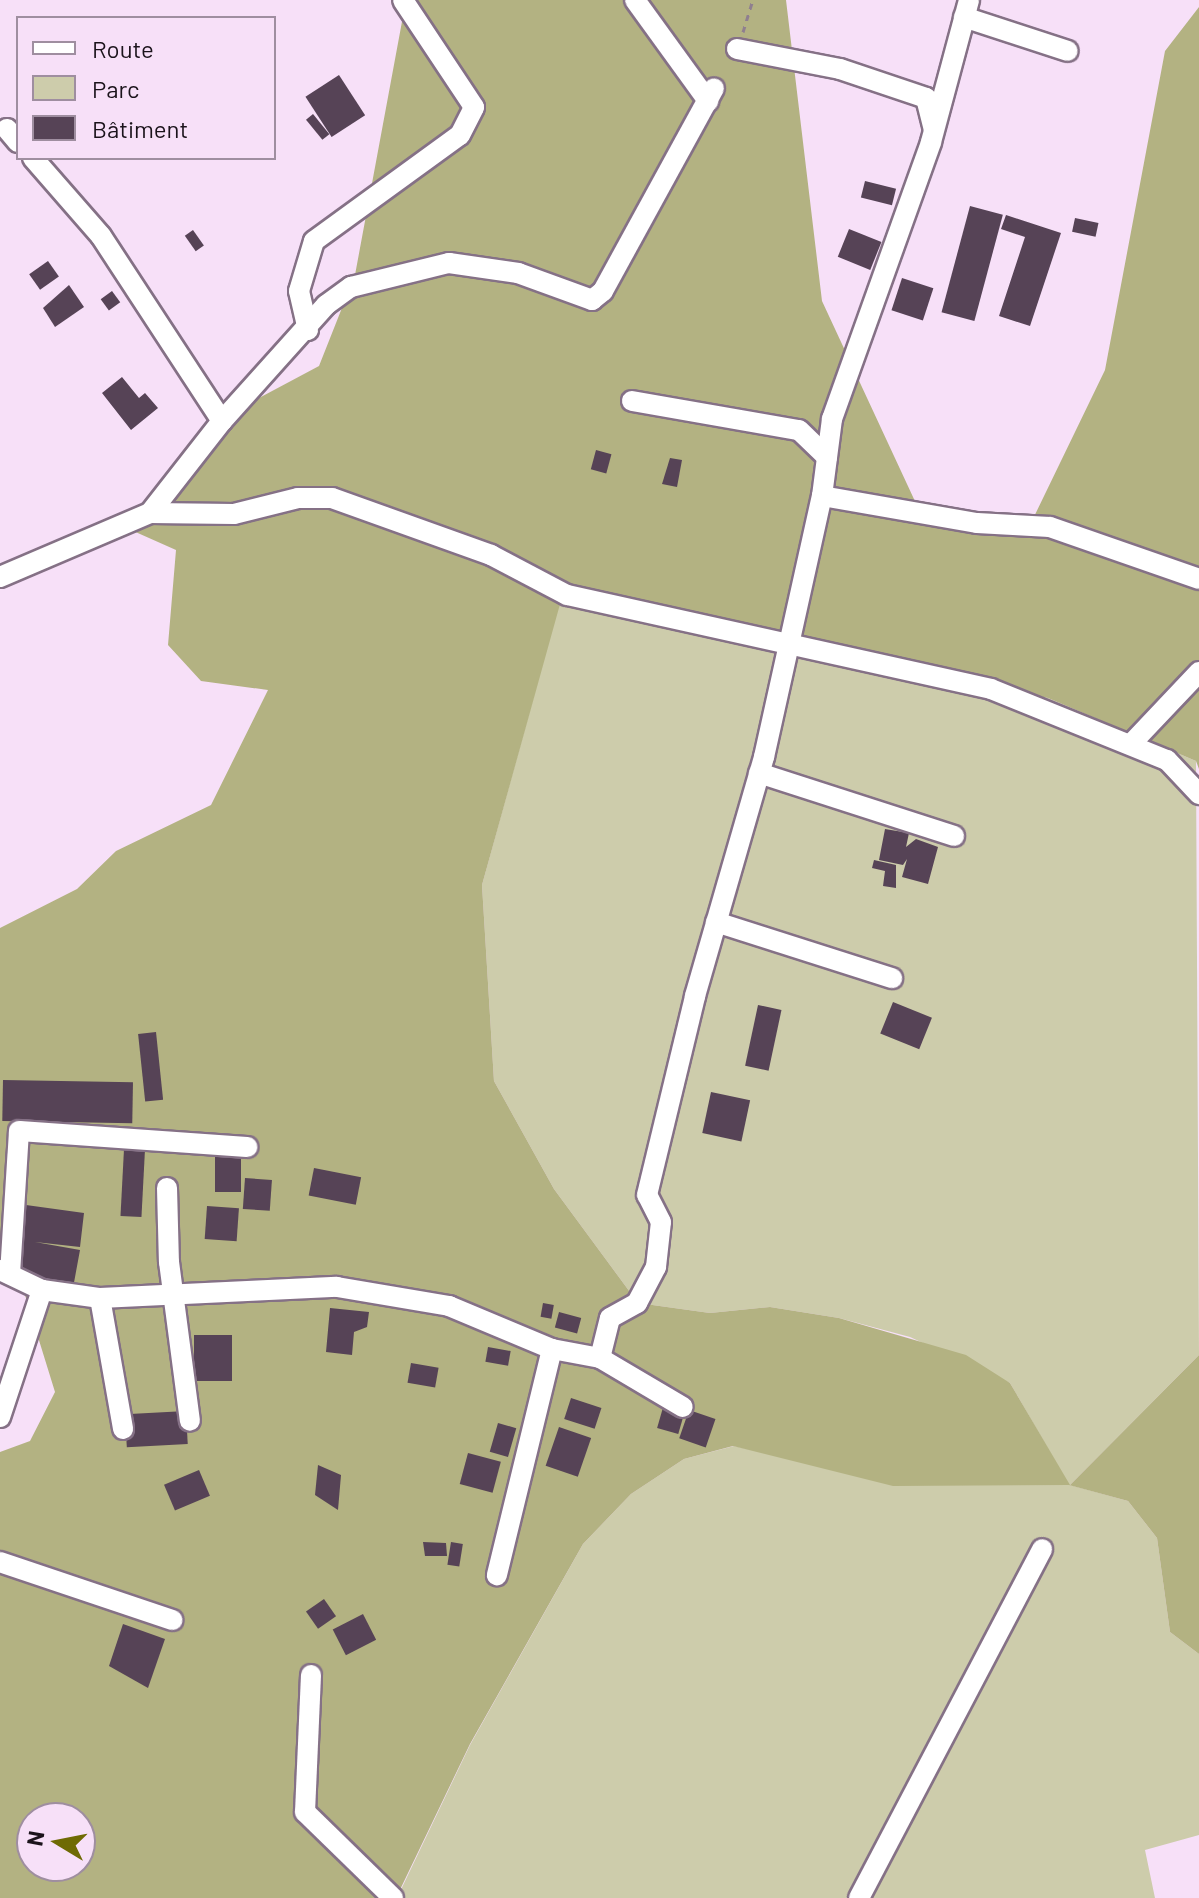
<!DOCTYPE html>
<meta charset="utf-8">
<style>
body{margin:0}
#map{position:relative;width:1199px;height:1898px;overflow:hidden;background:#f7e0f8;font-family:Barlow,sans-serif}
div>[style]{position:absolute}
.green>*{inset:0;background:#cdccab}
.forest>*{inset:0;background:#b3b282}
.building>*{inset:0;background:#564356;transform-origin:0 0}
.path>*{height:3px;margin-top:-1.5px;transform-origin:0;background:repeating-linear-gradient(90deg,#8f7f8f 0 6px,transparent 0 12px)}
.roads{filter:drop-shadow(2px 0 #857186) drop-shadow(-2px 0 #857186) drop-shadow(0 2px #857186) drop-shadow(0 -2px #857186)}
.minor>*{height:20px;margin:-10px;padding:0 10px;transform-origin:10px;border-radius:10px;background:#fff}
span{translate:-50% -50%;white-space:nowrap;text-align:center;line-height:1.15;-webkit-text-stroke:8px #f7e0f8;paint-order:stroke}
.legend{position:absolute;left:16px;top:16px;width:260px;height:144px;box-sizing:border-box;background:#f7e0f8;border:2px solid #9f8ea0;margin:0;padding:10px 14px;list-style:none;font-size:24px;color:#1b131b}
.legend li{display:flex;align-items:center;gap:16px;height:40px}
.legend b{width:40px;border:2px solid #9f8ea0}
.north{position:absolute;left:16px;top:1802px;width:80px;height:80px;box-sizing:border-box;background:#f7e0f8;border:2px solid #9f8ea0;border-radius:50%;rotate:280deg;font-size:22px;font-weight:700;line-height:32px;text-align:center;color:#1b131b}
.north::after{content:'';display:block;margin:auto;width:28px;height:36px;background:#6f6a04;clip-path:polygon(50% 0,100% 100%,50% 72%,0 100%)}
</style>
<div id="map">
<div class="green">
<div style="clip-path:polygon(561px 597px,1048px 698px,1196px 761px,1199px 1355px,1070px 1485px,1128px 1501px,1157px 1538px,1170px 1632px,1199px 1654px,1199px 1835px,1145px 1850px,1155px 1898px,397px 1898px,470px 1745px,583px 1544px,631px 1494px,684px 1459px,734px 1446px,809px 1462px,1069px 1485px,1010px 1383px,910px 1337px,839px 1318px,770px 1307px,710px 1313px,638px 1303px,554px 1189px,494px 1081px,482px 885px)"></div>
</div>
<div class="forest">
<div style="clip-path:polygon(evenodd,406px 0,786px 0,822px 301px,920px 512px,1030px 525px,1105px 370px,1165px 51px,1199px 7px,1199px 769px,1196px 761px,1048px 698px,562px 597px,482px 885px,494px 1081px,554px 1189px,638px 1303px,710px 1313px,770px 1307px,839px 1318px,966px 1355px,1010px 1383px,1070px 1485px,1199px 1355px,1199px 1654px,1170px 1632px,1157px 1538px,1128px 1501px,1069px 1485px,893px 1486px,733px 1446px,684px 1459px,631px 1494px,583px 1544px,470px 1744px,396px 1898px,0 1898px,0 1452px,30px 1441px,55px 1392px,25px 1295px,0 1243px,0 928px,77px 889px,116px 851px,211px 805px,268px 690px,201px 681px,168px 645px,176px 550px,131px 530px,185px 460px,259px 398px,319px 366px,355px 275px,406px 0,32px 1818px,80px 1818px,80px 1866px,32px 1866px,32px 1818px)"></div>
</div>
<div class="building">
<div style="left:339px;top:75px;width:48px;height:40px;rotate:57deg"></div>
<div style="left:313px;top:114px;width:26px;height:9px;rotate:51deg"></div>
<div style="left:865px;top:181px;width:32px;height:17px;rotate:14deg"></div>
<div style="left:970px;top:206px;width:34px;height:110px;rotate:15deg"></div>
<div style="clip-path:polygon(1006px 215px,1061px 233px,1030px 326px,999px 316px,1025px 237px,1001px 229px)"></div>
<div style="left:1075px;top:218px;width:24px;height:14px;rotate:12deg"></div>
<div style="left:849px;top:229px;width:35px;height:30px;rotate:22deg"></div>
<div style="left:193px;top:230px;width:19px;height:10px;rotate:55deg"></div>
<div style="left:48px;top:261px;width:19px;height:23px;rotate:55deg"></div>
<div style="left:902px;top:278px;width:33px;height:34px;rotate:18deg"></div>
<div style="clip-path:polygon(69px 285px,84px 307px,55px 327px,43px 308px)"></div>
<div style="left:112px;top:291px;width:14px;height:14px;rotate:54deg"></div>
<div style="clip-path:polygon(122px 377px,139px 398px,145px 393px,158px 408px,131px 430px,102px 393px)"></div>
<div style="left:596px;top:450px;width:16px;height:20px;rotate:15deg"></div>
<div style="clip-path:polygon(670px 458px,682px 460px,677px 487px,662px 484px)"></div>
<div style="clip-path:polygon(885px 829px,909px 833px,906px 847px,916px 839px,938px 847px,928px 884px,902px 877px,907px 859px,903px 865px,879px 860px)"></div>
<div style="clip-path:polygon(874px 860px,896px 865px,896px 888px,883px 886px,885px 871px,872px 868px)"></div>
<div style="left:893px;top:1002px;width:42px;height:34px;rotate:22deg"></div>
<div style="left:758px;top:1005px;width:24px;height:62px;rotate:12deg"></div>
<div style="left:156px;top:1032px;width:68px;height:18px;rotate:84deg"></div>
<div style="left:3px;top:1080px;width:130px;height:41px;rotate:1deg"></div>
<div style="left:711px;top:1092px;width:40px;height:42px;rotate:12deg"></div>
<div style="left:124px;top:1149px;width:21px;height:67px;rotate:3deg"></div>
<div style="left:215px;top:1152px;width:26px;height:40px"></div>
<div style="left:314px;top:1168px;width:48px;height:28px;rotate:11deg"></div>
<div style="left:245px;top:1178px;width:27px;height:31px;rotate:4deg"></div>
<div style="clip-path:polygon(26px 1205px,84px 1213px,80px 1247px,35px 1242px,80px 1250px,73px 1288px,18px 1277px)"></div>
<div style="left:207px;top:1206px;width:32px;height:33px;rotate:4deg"></div>
<div style="left:543px;top:1303px;width:11px;height:14px;rotate:10deg"></div>
<div style="clip-path:polygon(330px 1308px,369px 1312px,367px 1327px,354px 1332px,352px 1355px,326px 1352px)"></div>
<div style="left:559px;top:1312px;width:23px;height:16px;rotate:15deg"></div>
<div style="left:194px;top:1335px;width:38px;height:46px"></div>
<div style="left:488px;top:1347px;width:23px;height:15px;rotate:10deg"></div>
<div style="left:411px;top:1363px;width:28px;height:20px;rotate:10deg"></div>
<div style="left:571px;top:1398px;width:32px;height:22px;rotate:18deg"></div>
<div style="left:664px;top:1404px;width:22px;height:25px;rotate:16deg"></div>
<div style="left:689px;top:1410px;width:28px;height:30px;rotate:19deg"></div>
<div style="left:186px;top:1411px;width:33px;height:61px;rotate:87deg"></div>
<div style="left:498px;top:1423px;width:19px;height:30px;rotate:16deg"></div>
<div style="left:559px;top:1427px;width:34px;height:41px;rotate:19deg"></div>
<div style="left:468px;top:1453px;width:34px;height:32px;rotate:15deg"></div>
<div style="clip-path:polygon(318px 1465px,341px 1475px,338px 1510px,315px 1495px)"></div>
<div style="left:199px;top:1470px;width:28px;height:38px;rotate:67deg"></div>
<div style="clip-path:polygon(423px 1542px,446px 1543px,447px 1556px,425px 1556px)"></div>
<div style="left:451px;top:1542px;width:12px;height:23px;rotate:9deg"></div>
<div style="left:324px;top:1599px;width:21px;height:22px;rotate:55deg"></div>
<div style="left:363px;top:1614px;width:29px;height:34px;rotate:63deg"></div>
<div style="clip-path:polygon(123px 1624px,165px 1639px,148px 1688px,109px 1666px)"></div>
</div>
<div class="path">
<div style="left:743px;top:32px;width:34px;rotate:-73deg"></div>
</div>
<div class="roads">
<div class="minor">
<div style="left:635px;top:0;width:125px;rotate:54.1deg"></div>
<div style="left:964px;top:17px;width:109px;rotate:18.1deg"></div>
<div style="left:737px;top:49px;width:105px;rotate:11deg"></div>
<div style="left:840px;top:69px;width:91px;rotate:18.6deg"></div>
<div style="left:926px;top:98px;width:32px;rotate:76deg"></div>
<div style="left:7px;top:129px;width:17px;rotate:50deg"></div>
<div style="left:33px;top:158px;width:103px;rotate:48.9deg"></div>
<div style="left:101px;top:236px;width:221px;rotate:56.8deg"></div>
<div style="left:308px;top:330px;width:40px;rotate:-103deg"></div>
<div style="left:299px;top:291px;width:52px;rotate:-73.3deg"></div>
<div style="left:314px;top:241px;width:180px;rotate:-36deg"></div>
<div style="left:460px;top:135px;width:31px;rotate:-63deg"></div>
<div style="left:474px;top:107px;width:128px;rotate:-123.6deg"></div>
<div style="left:632px;top:401px;width:169px;rotate:9.9deg"></div>
<div style="left:799px;top:430px;width:39px;rotate:44deg"></div>
<div style="left:822px;top:496px;width:157px;rotate:9.9deg"></div>
<div style="left:977px;top:523px;width:73px;rotate:3.1deg"></div>
<div style="left:1050px;top:527px;width:158px;rotate:19.2deg"></div>
<div style="left:150px;top:513px;width:117px;rotate:-52deg"></div>
<div style="left:222px;top:421px;width:156px;rotate:-48.1deg"></div>
<div style="left:326px;top:305px;width:31px;rotate:-36deg"></div>
<div style="left:351px;top:287px;width:101px;rotate:-13.8deg"></div>
<div style="left:449px;top:263px;width:70px;rotate:8.2deg"></div>
<div style="left:518px;top:273px;width:79px;rotate:20deg"></div>
<div style="left:592px;top:300px;width:14px;rotate:-39deg"></div>
<div style="left:603px;top:291px;width:231px;rotate:-61.3deg"></div>
<div style="left:0;top:577px;width:163px;rotate:-23.1deg"></div>
<div style="left:150px;top:513px;width:84px;rotate:0.7deg"></div>
<div style="left:234px;top:514px;width:66px;rotate:-14deg"></div>
<div style="left:298px;top:498px;width:34px"></div>
<div style="left:332px;top:498px;width:169px;rotate:19.7deg"></div>
<div style="left:491px;top:555px;width:86px;rotate:27.8deg"></div>
<div style="left:567px;top:595px;width:434px;rotate:12.5deg"></div>
<div style="left:991px;top:689px;width:190px;rotate:22deg"></div>
<div style="left:1167px;top:760px;width:47px;rotate:46.7deg"></div>
<div style="left:1131px;top:744px;width:99px;rotate:-46.6deg"></div>
<div style="left:759px;top:773px;width:205px;rotate:17.9deg"></div>
<div style="left:716px;top:922px;width:185px;rotate:17.7deg"></div>
<div style="left:167px;top:1188px;width:74px;rotate:88.5deg"></div>
<div style="left:169px;top:1262px;width:160px;rotate:82.5deg"></div>
<div style="left:0;top:1270px;width:47px;rotate:25.5deg"></div>
<div style="left:42px;top:1290px;width:59px;rotate:7.9deg"></div>
<div style="left:100px;top:1298px;width:237px;rotate:-2.7deg"></div>
<div style="left:337px;top:1287px;width:114px;rotate:9.6deg"></div>
<div style="left:449px;top:1306px;width:112px;rotate:22.7deg"></div>
<div style="left:552px;top:1349px;width:233px;rotate:103.7deg"></div>
<div style="left:10px;top:1274px;width:143px;rotate:-86.4deg"></div>
<div style="left:19px;top:1131px;width:229px;rotate:4deg"></div>
<div style="left:100px;top:1298px;width:133px;rotate:80deg"></div>
<div style="left:552px;top:1349px;width:49px;rotate:10.6deg"></div>
<div style="left:600px;top:1358px;width:96px;rotate:30.6deg"></div>
<div style="left:600px;top:1358px;width:41px;rotate:-76deg"></div>
<div style="left:610px;top:1318px;width:31px;rotate:-29deg"></div>
<div style="left:637px;top:1303px;width:41px;rotate:-62.2deg"></div>
<div style="left:656px;top:1267px;width:45px;rotate:-83.7deg"></div>
<div style="left:661px;top:1222px;width:30px;rotate:-117deg"></div>
<div style="left:647px;top:1195px;width:205px;rotate:-76.4deg"></div>
<div style="left:695px;top:996px;width:249px;rotate:-73.9deg"></div>
<div style="left:764px;top:757px;width:267px;rotate:-77.5deg"></div>
<div style="left:822px;top:496px;width:78px;rotate:-82.6deg"></div>
<div style="left:832px;top:419px;width:294px;rotate:-70.3deg"></div>
<div style="left:931px;top:142px;width:147px;rotate:-75deg"></div>
<div style="left:0;top:1417px;width:134px;rotate:-71.7deg"></div>
<div style="left:0;top:1562px;width:182px;rotate:18.6deg"></div>
<div style="left:311px;top:1675px;width:137px;rotate:92.5deg"></div>
<div style="left:305px;top:1812px;width:123px;rotate:44.3deg"></div>
<div style="left:859px;top:1898px;width:394px;rotate:-62.3deg"></div>
</div>
</div>
<ul class="legend">
<li><b style="height:10px;background:#fff"></b>Route</li>
<li><b style="height:22px;background:#cdccab"></b>Parc</li>
<li><b style="height:22px;background:#564356"></b>Bâtiment</li>
</ul>
<div class="north">N</div>
</div>
